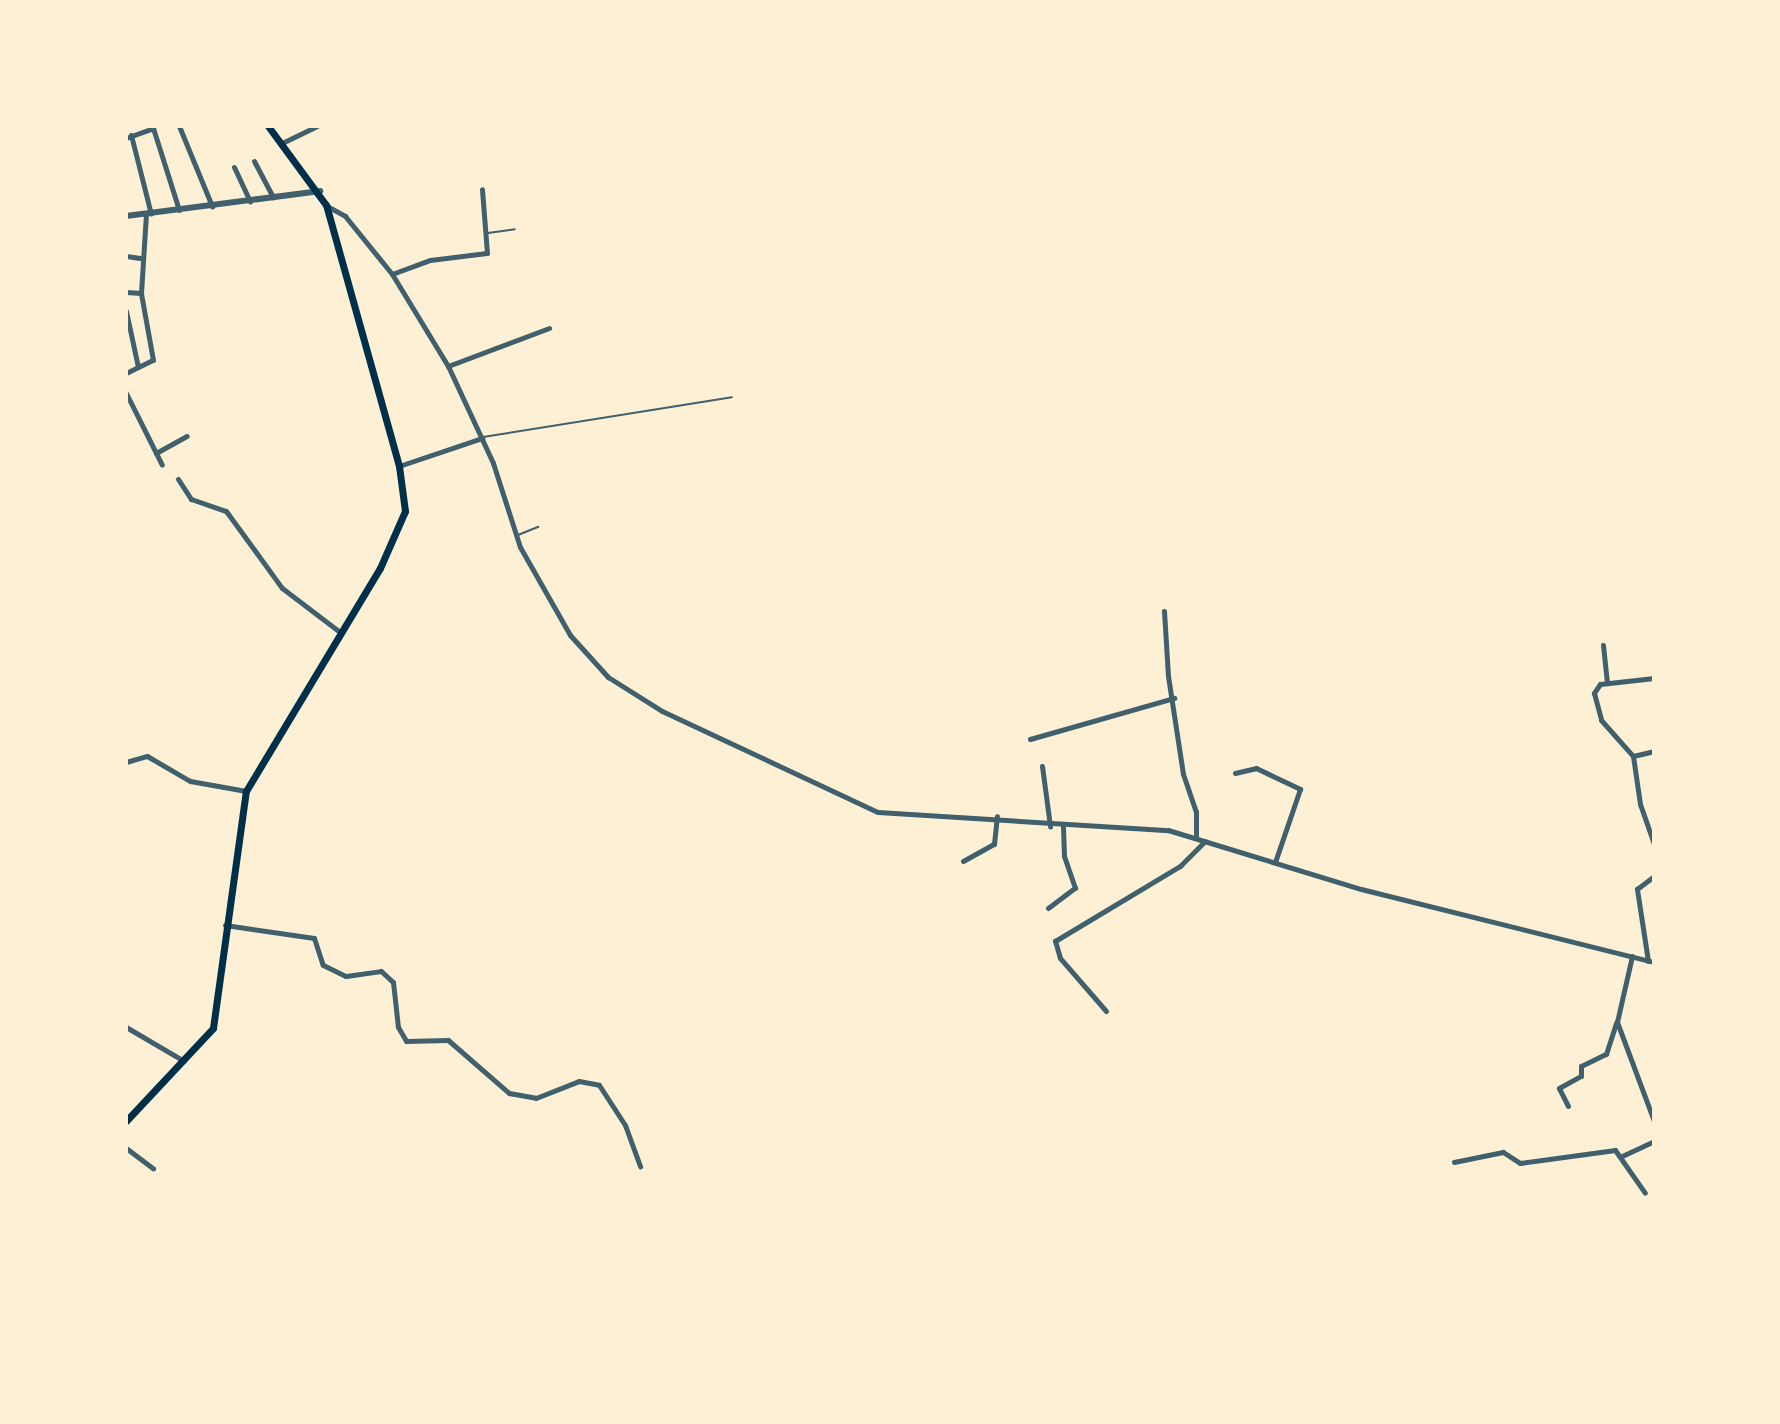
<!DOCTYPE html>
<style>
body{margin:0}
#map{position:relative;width:1780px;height:1424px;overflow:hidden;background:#fdf0d5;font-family:"IBM Plex Sans",sans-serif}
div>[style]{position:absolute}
.service>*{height:2px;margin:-1px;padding:0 1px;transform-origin:1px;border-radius:1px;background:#3f606c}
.minor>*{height:5px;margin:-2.5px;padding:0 2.5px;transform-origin:2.5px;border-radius:2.5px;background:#3f606c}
.tertiary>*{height:6px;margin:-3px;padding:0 3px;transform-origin:3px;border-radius:3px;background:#3f606c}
.primary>*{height:7px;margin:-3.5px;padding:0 3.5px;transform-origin:3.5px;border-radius:3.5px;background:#003049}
span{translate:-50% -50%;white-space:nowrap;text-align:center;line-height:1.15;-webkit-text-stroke:8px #fdf0d5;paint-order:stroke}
.frame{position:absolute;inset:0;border:128px solid #fdf0d5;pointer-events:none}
</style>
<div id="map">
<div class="service">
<div style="left:488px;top:233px;width:27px;rotate:-8deg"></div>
<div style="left:483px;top:437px;width:252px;rotate:-9.1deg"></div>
<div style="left:518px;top:535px;width:22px;rotate:-22deg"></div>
</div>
<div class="minor">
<div style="left:179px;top:126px;width:87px;rotate:67.6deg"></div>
<div style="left:131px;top:135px;width:81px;rotate:75.8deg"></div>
<div style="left:126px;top:138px;width:29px;rotate:-20deg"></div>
<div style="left:153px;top:128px;width:86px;rotate:72.4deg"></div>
<div style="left:282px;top:143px;width:39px;rotate:-26deg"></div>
<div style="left:254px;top:161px;width:41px;rotate:62.2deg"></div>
<div style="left:234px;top:167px;width:38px;rotate:65deg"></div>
<div style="left:327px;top:206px;width:21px;rotate:29deg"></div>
<div style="left:345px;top:216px;width:75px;rotate:51deg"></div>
<div style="left:392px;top:274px;width:108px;rotate:58.7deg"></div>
<div style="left:448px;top:366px;width:107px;rotate:65.1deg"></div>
<div style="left:493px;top:463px;width:88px;rotate:72.2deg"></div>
<div style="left:520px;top:547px;width:101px;rotate:60.4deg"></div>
<div style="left:570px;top:635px;width:57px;rotate:47.9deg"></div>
<div style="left:608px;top:677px;width:64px;rotate:32.2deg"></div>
<div style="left:662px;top:711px;width:238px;rotate:25.1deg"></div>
<div style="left:878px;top:812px;width:291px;rotate:3.6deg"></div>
<div style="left:1168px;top:830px;width:202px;rotate:17deg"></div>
<div style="left:1361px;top:889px;width:302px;rotate:14deg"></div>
<div style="left:126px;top:256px;width:14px;rotate:8deg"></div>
<div style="left:392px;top:274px;width:40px;rotate:-20.2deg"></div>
<div style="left:430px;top:260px;width:57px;rotate:-7deg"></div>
<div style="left:487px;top:253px;width:64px;rotate:-94.5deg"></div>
<div style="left:126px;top:292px;width:15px;rotate:4deg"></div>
<div style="left:126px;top:311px;width:57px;rotate:77.9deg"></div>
<div style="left:448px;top:366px;width:108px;rotate:-20.6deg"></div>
<div style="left:126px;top:373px;width:30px;rotate:-26deg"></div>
<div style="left:153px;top:360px;width:68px;rotate:-100.2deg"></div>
<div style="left:141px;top:293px;width:79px;rotate:-86.4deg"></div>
<div style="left:126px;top:393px;width:80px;rotate:63.4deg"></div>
<div style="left:156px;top:453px;width:35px;rotate:-29deg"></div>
<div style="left:399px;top:466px;width:88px;rotate:-18.6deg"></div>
<div style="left:178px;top:479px;width:24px;rotate:57deg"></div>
<div style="left:191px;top:499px;width:37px;rotate:19deg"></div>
<div style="left:226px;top:511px;width:95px;rotate:54deg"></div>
<div style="left:282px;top:588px;width:73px;rotate:37.2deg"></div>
<div style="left:1164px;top:611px;width:65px;rotate:86.5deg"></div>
<div style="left:1168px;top:676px;width:99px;rotate:81.3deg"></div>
<div style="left:1183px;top:774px;width:40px;rotate:71.1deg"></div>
<div style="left:1196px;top:812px;width:26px;rotate:90deg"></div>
<div style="left:1603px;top:645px;width:38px;rotate:84deg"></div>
<div style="left:1654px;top:678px;width:54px;rotate:173.7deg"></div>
<div style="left:1600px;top:684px;width:11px;rotate:124deg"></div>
<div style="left:1594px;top:693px;width:28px;rotate:75deg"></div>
<div style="left:1601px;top:720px;width:48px;rotate:48.4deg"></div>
<div style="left:1633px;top:756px;width:49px;rotate:81.7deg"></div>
<div style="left:1640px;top:804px;width:42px;rotate:70.7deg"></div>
<div style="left:1030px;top:739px;width:150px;rotate:-15.9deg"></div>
<div style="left:1633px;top:756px;width:22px;rotate:-13deg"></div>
<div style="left:126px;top:762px;width:22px;rotate:-16deg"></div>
<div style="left:147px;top:756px;width:50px;rotate:30.2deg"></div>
<div style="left:190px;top:781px;width:57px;rotate:10.1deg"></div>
<div style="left:1042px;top:766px;width:61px;rotate:82.4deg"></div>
<div style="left:1235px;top:773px;width:22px;rotate:-13deg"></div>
<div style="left:1256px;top:768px;width:49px;rotate:25.5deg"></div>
<div style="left:1300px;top:789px;width:77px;rotate:108.9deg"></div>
<div style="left:963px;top:861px;width:35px;rotate:-29deg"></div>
<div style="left:994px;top:844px;width:28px;rotate:-84deg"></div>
<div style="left:1048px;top:908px;width:34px;rotate:-37deg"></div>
<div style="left:1075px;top:888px;width:34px;rotate:-109deg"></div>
<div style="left:1064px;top:856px;width:29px;rotate:-92deg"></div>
<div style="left:225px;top:925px;width:90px;rotate:8.3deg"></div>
<div style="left:314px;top:938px;width:28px;rotate:72deg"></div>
<div style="left:323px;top:965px;width:25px;rotate:26deg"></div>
<div style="left:346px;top:976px;width:35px;rotate:-8deg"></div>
<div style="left:381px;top:971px;width:16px;rotate:43deg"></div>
<div style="left:393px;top:982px;width:45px;rotate:83.7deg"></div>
<div style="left:398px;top:1027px;width:16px;rotate:60deg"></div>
<div style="left:406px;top:1041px;width:42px;rotate:-1.4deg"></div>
<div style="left:448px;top:1040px;width:81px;rotate:41deg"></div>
<div style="left:509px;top:1093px;width:27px;rotate:10deg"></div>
<div style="left:536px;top:1098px;width:46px;rotate:-21.6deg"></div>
<div style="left:579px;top:1081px;width:20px;rotate:11deg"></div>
<div style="left:599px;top:1085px;width:48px;rotate:57deg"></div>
<div style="left:625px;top:1125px;width:44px;rotate:69.9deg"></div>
<div style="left:1632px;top:956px;width:68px;rotate:102.8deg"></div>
<div style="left:1617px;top:1022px;width:106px;rotate:69.5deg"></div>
<div style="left:1648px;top:961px;width:73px;rotate:-98.7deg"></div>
<div style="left:1637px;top:889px;width:21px;rotate:-37deg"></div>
<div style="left:1106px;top:1011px;width:70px;rotate:-131deg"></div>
<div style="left:1060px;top:958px;width:18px;rotate:-106deg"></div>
<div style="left:1055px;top:941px;width:146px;rotate:-31deg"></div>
<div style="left:1180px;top:866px;width:35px;rotate:-45deg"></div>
<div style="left:126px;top:1027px;width:67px;rotate:30.4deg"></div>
<div style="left:1568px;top:1106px;width:20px;rotate:-117deg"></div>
<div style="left:1559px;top:1088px;width:25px;rotate:-29deg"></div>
<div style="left:1581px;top:1076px;width:10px;rotate:-90deg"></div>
<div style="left:1581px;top:1066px;width:28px;rotate:-26deg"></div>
<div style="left:1606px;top:1054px;width:33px;rotate:-72deg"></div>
<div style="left:126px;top:1148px;width:34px;rotate:37deg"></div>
<div style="left:1622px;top:1156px;width:35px;rotate:-25deg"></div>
<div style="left:1454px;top:1162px;width:50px;rotate:-11.5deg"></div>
<div style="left:1503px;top:1152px;width:20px;rotate:33deg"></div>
<div style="left:1520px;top:1163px;width:96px;rotate:-7.8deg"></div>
<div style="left:1615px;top:1150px;width:52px;rotate:55.1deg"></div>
</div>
<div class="tertiary">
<div style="left:126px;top:216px;width:196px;rotate:-7.3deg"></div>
</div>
<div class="primary">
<div style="left:126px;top:1121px;width:127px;rotate:-46.9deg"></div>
<div style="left:213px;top:1028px;width:239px;rotate:-82.1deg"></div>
<div style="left:246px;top:791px;width:260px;rotate:-59deg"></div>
<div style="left:380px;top:568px;width:62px;rotate:-66.3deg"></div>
<div style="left:405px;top:511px;width:45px;rotate:-97.6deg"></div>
<div style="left:399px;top:466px;width:271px;rotate:-105.6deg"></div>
<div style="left:326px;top:205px;width:98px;rotate:-126.3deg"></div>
</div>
<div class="frame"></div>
</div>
